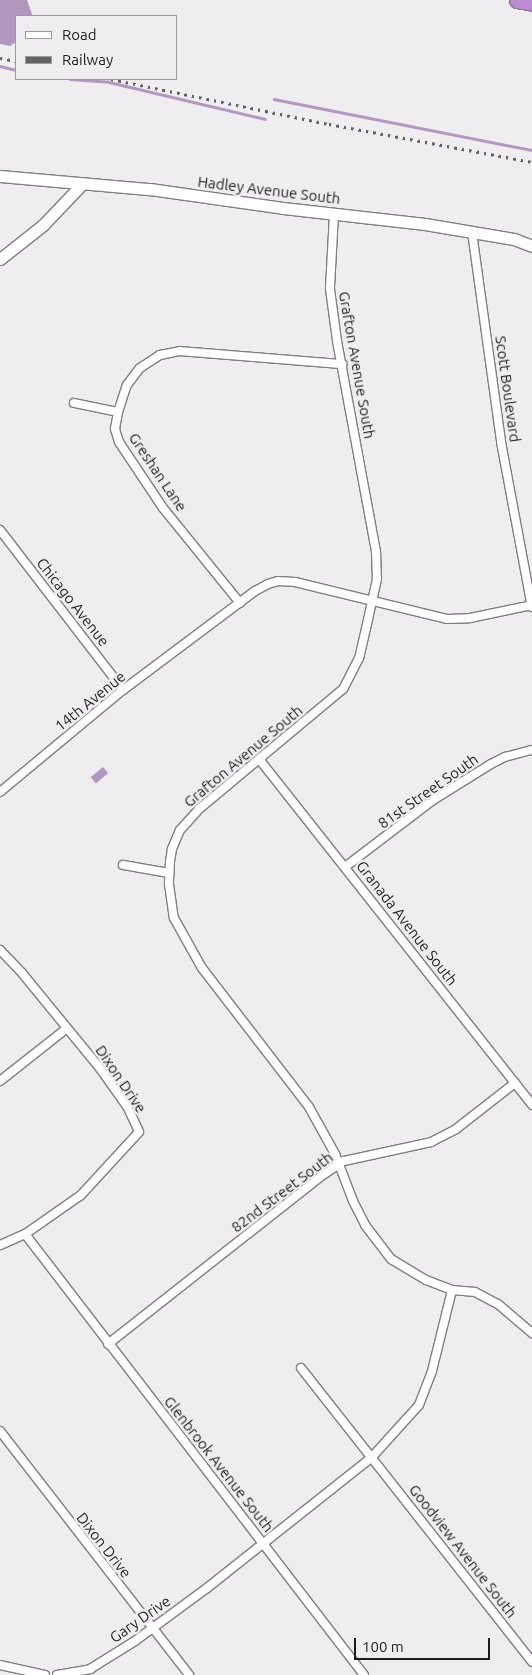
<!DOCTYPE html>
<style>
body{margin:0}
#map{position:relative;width:532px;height:1675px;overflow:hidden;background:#f0edf1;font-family:Ubuntu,sans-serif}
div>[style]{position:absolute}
.water>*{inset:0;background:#b297bf;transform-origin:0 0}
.stream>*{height:2.5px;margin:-1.25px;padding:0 1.25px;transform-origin:1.25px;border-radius:1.25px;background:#b297bf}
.roads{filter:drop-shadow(1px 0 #807e81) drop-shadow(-1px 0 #807e81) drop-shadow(0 1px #807e81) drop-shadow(0 -1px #807e81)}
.street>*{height:8px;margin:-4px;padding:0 4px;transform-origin:4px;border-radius:4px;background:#fff}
.secondary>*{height:11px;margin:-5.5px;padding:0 5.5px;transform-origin:5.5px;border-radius:5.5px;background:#fff}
.highway>*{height:15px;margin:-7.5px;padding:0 7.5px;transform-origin:7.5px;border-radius:7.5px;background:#bb8ad2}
.rail>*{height:2.5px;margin-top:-1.25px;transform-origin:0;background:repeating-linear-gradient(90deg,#636163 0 2.5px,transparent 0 7.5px)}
span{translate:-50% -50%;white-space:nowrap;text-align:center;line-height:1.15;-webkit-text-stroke:5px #f0edf1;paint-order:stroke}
.street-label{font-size:15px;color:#1e1d1e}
.legend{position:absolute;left:15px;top:15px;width:162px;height:65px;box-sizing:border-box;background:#f0edf1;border:1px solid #9c9a9d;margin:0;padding:6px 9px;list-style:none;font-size:15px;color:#1e1d1e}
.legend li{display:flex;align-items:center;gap:10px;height:25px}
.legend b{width:25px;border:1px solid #9c9a9d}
.scale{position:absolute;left:354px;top:1638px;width:136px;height:22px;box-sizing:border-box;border:2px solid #1e1d1e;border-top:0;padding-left:6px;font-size:15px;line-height:18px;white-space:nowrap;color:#1e1d1e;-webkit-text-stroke:4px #f0edf1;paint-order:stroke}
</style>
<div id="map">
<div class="water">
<div style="clip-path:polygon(0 0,27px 0,32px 14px,32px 16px,16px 16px,16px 42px,10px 46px,0 44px)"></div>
<div style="left:103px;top:767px;width:8px;height:16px;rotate:50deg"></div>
</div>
<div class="stream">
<div style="left:0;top:66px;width:16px;rotate:14deg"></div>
<div style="left:70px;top:79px;width:39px;rotate:4deg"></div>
<div style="left:109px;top:82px;width:160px;rotate:13.3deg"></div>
<div style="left:274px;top:99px;width:263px;rotate:11.2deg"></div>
</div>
<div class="roads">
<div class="street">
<div style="left:334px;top:214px;width:75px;rotate:93.1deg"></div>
<div style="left:330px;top:289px;width:52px;rotate:82.3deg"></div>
<div style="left:337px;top:341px;width:215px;rotate:79.5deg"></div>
<div style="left:376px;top:552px;width:27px;rotate:88deg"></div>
<div style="left:377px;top:579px;width:46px;rotate:102.5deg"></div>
<div style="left:367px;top:624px;width:35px;rotate:103deg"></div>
<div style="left:359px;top:658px;width:35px;rotate:117deg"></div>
<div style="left:343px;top:689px;width:186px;rotate:140.2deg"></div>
<div style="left:200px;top:808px;width:30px;rotate:132deg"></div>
<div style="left:180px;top:830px;width:21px;rotate:113deg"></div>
<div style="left:172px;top:849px;width:13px;rotate:99deg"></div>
<div style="left:170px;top:862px;width:22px;rotate:93deg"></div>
<div style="left:169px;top:884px;width:34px;rotate:82deg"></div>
<div style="left:174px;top:918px;width:57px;rotate:60.8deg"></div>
<div style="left:202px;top:968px;width:175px;rotate:52.4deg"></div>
<div style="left:309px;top:1107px;width:54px;rotate:61deg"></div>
<div style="left:335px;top:1154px;width:50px;rotate:69deg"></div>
<div style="left:353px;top:1201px;width:27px;rotate:63deg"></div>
<div style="left:365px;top:1225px;width:43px;rotate:52.6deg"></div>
<div style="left:391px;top:1259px;width:41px;rotate:31deg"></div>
<div style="left:426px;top:1280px;width:28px;rotate:21deg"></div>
<div style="left:452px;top:1290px;width:23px;rotate:5deg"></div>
<div style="left:475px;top:1292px;width:26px;rotate:28deg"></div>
<div style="left:498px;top:1304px;width:45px;rotate:40.5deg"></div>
<div style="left:472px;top:232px;width:212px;rotate:82.1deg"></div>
<div style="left:501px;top:442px;width:168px;rotate:79.4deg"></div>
<div style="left:74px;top:403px;width:45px;rotate:11.6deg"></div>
<div style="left:0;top:530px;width:202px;rotate:52.4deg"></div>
<div style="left:240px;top:603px;width:122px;rotate:-129deg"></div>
<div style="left:163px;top:508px;width:79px;rotate:-123.7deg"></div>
<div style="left:119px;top:442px;width:14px;rotate:-107deg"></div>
<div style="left:115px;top:429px;width:17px;rotate:-80deg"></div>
<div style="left:118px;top:412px;width:28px;rotate:-72deg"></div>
<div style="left:127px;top:385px;width:21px;rotate:-53deg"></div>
<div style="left:140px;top:368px;width:24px;rotate:-33deg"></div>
<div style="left:160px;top:355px;width:20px;rotate:-11deg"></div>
<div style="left:180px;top:351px;width:163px;rotate:4.6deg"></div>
<div style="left:259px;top:759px;width:441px;rotate:51.7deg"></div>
<div style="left:0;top:792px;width:160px;rotate:-39.7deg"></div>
<div style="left:123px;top:690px;width:165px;rotate:-36.9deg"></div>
<div style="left:255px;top:591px;width:15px;rotate:-28deg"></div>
<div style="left:268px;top:584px;width:10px;rotate:-17deg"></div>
<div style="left:278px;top:581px;width:17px;rotate:3deg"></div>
<div style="left:295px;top:582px;width:156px;rotate:13.7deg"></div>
<div style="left:447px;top:619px;width:23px;rotate:-2deg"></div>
<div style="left:470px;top:618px;width:63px;rotate:-11.8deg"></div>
<div style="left:123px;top:865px;width:47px;rotate:9.9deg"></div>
<div style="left:345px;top:867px;width:111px;rotate:-37.3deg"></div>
<div style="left:433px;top:800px;width:68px;rotate:-31.8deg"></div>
<div style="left:491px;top:764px;width:16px;rotate:-27deg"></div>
<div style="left:505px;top:757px;width:28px;rotate:-15deg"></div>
<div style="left:0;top:950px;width:32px;rotate:46deg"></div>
<div style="left:22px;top:973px;width:122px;rotate:50.7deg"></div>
<div style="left:99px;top:1067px;width:50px;rotate:54.7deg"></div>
<div style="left:128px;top:1108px;width:26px;rotate:65deg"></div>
<div style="left:139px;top:1132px;width:86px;rotate:132.6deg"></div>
<div style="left:81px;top:1195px;width:68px;rotate:145.1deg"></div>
<div style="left:25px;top:1234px;width:27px;rotate:156deg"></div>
<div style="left:0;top:1081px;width:85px;rotate:-38.3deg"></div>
<div style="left:25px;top:1234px;width:556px;rotate:52.45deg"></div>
<div style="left:108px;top:1344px;width:273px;rotate:-38.2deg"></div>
<div style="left:323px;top:1175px;width:25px;rotate:-34deg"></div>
<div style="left:344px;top:1161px;width:89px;rotate:-12.3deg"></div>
<div style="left:431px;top:1142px;width:28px;rotate:-27deg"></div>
<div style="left:456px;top:1129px;width:75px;rotate:-37.9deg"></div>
<div style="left:301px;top:1368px;width:374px;rotate:51.8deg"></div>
<div style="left:0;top:1431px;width:309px;rotate:52.2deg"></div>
<div style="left:0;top:1665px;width:46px;rotate:12.5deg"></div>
<div style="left:57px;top:1675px;width:34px;rotate:-10deg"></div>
<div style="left:90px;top:1669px;width:53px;rotate:-31.9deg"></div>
<div style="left:135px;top:1641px;width:89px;rotate:-36.4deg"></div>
<div style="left:207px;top:1588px;width:211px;rotate:-38.4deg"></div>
<div style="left:372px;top:1457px;width:70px;rotate:-47.9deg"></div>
<div style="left:419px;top:1405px;width:36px;rotate:-69deg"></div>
<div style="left:432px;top:1371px;width:83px;rotate:-76.1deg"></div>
</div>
<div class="secondary">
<div style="left:0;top:176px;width:151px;rotate:5deg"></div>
<div style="left:150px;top:189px;width:134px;rotate:8.1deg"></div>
<div style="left:283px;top:208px;width:143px;rotate:6.4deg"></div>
<div style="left:425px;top:224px;width:90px;rotate:9.6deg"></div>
<div style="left:514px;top:239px;width:19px;rotate:21deg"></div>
<div style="left:0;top:259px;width:55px;rotate:-38.3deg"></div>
<div style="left:43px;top:225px;width:57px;rotate:-46.4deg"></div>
</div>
<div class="highway">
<div style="left:517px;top:0;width:15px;rotate:11deg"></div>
</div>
</div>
<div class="rail">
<div style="left:0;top:58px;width:16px;rotate:11deg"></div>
<div style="left:111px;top:79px;width:223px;rotate:11.7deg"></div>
<div style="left:329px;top:124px;width:207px;rotate:10.6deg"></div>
</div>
<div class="street-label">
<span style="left:269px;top:190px;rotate:7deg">Hadley Avenue South</span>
<span style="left:357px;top:365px;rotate:80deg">Grafton Avenue South</span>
<span style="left:508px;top:389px;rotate:82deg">Scott Boulevard</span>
<span style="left:158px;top:472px;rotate:56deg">Greshan Lane</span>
<span style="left:73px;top:602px;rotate:52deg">Chicago Avenue</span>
<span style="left:90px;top:701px;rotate:-39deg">14th Avenue</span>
<span style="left:243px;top:756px;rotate:-40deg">Grafton Avenue South</span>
<span style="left:428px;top:791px;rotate:-35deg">81st Street South</span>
<span style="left:407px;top:923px;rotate:52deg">Granada Avenue South</span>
<span style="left:121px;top:1079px;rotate:56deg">Dixon Drive</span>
<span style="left:282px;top:1192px;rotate:-37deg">82nd Street South</span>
<span style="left:219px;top:1464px;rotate:52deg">Glenbrook Avenue South</span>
<span style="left:104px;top:1545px;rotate:52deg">Dixon Drive</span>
<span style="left:463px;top:1551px;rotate:52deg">Goodview Avenue South</span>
<span style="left:140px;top:1619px;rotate:-35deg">Gary Drive</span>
</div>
<ul class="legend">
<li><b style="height:6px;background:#fff"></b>Road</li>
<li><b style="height:6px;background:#636163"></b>Railway</li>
</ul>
<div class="scale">100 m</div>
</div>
